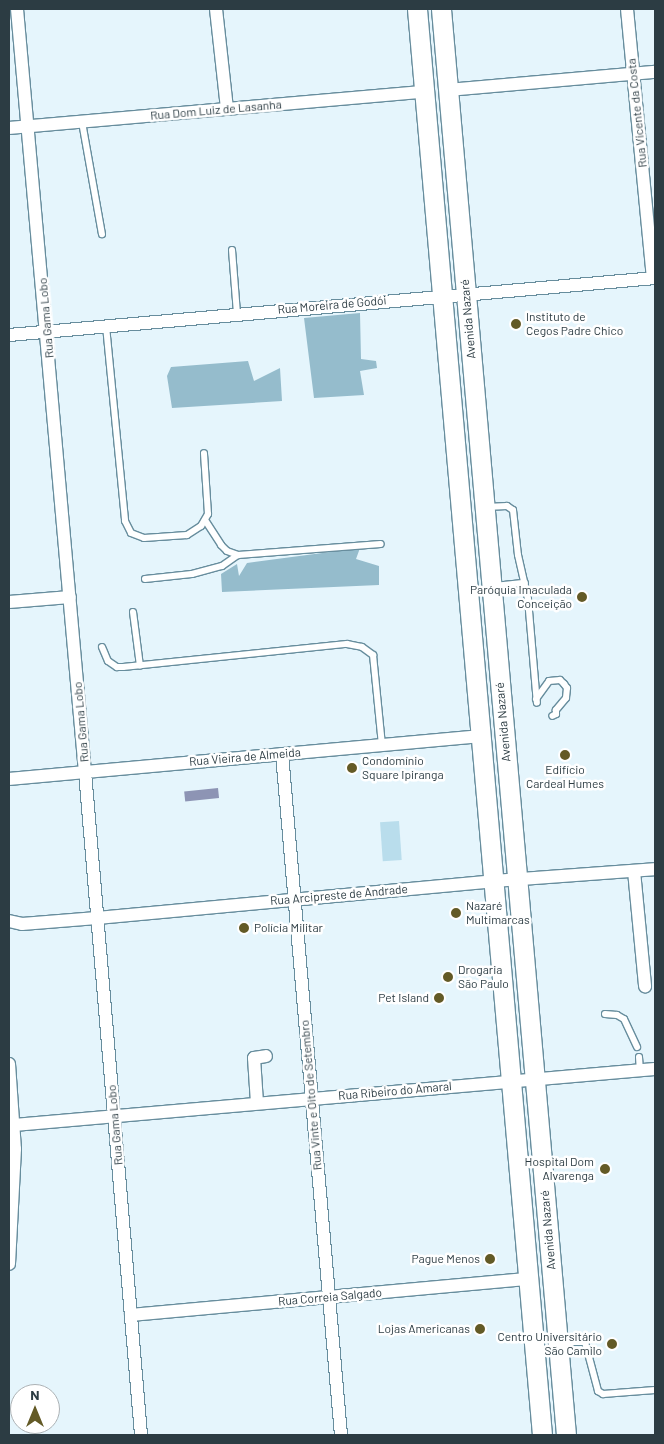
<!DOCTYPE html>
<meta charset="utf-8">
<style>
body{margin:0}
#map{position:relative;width:664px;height:1444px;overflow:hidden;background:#e5f5fc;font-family:Barlow,sans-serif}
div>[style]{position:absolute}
.green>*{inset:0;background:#b9ddec;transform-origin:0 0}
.forest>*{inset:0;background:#95bccc}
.water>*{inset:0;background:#8d94b4;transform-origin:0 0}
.roads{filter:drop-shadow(1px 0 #678d9d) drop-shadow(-1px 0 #678d9d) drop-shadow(0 1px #678d9d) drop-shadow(0 -1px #678d9d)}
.lane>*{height:6px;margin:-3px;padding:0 3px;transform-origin:3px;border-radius:3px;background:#fff}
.street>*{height:12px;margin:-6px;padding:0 6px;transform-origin:6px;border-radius:6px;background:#fff}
.secondary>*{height:19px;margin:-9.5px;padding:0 9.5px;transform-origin:9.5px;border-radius:9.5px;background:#fff}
.dots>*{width:14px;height:14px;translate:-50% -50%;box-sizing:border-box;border:2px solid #fff;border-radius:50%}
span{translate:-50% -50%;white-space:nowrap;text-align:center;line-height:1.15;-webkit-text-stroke:5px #fff;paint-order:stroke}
.street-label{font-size:12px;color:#2c3c43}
.poi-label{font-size:12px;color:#2c3c43}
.left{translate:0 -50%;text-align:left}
.right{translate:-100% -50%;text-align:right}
.frame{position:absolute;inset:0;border:10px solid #2c3c43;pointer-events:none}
.north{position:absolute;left:10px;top:1384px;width:50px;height:50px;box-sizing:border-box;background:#fff;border:1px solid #abb1b4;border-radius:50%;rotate:0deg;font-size:14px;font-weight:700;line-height:20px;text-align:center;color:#2c3c43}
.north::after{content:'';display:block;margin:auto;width:18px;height:22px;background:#635a26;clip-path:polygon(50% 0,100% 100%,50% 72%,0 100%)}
</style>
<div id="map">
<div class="green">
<div style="left:399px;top:821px;width:39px;height:19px;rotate:86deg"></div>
</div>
<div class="forest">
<div style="clip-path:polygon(360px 313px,361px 359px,376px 361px,377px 368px,360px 371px,364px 395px,314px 398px,304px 318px)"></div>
<div style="clip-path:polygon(248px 361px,254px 381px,280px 368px,282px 401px,172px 408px,167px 376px,171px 367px)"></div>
<div style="clip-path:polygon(360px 548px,356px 559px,379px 566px,379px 585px,222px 592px,221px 574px,237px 564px,239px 576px,247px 563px)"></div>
</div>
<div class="water">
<div style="left:218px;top:788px;width:10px;height:34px;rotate:84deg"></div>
</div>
<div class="roads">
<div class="lane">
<div style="left:82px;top:122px;width:114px;rotate:79.9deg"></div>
<div style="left:232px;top:250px;width:64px;rotate:85.5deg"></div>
<div style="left:106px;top:326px;width:196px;rotate:84.4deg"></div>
<div style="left:125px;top:521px;width:13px;rotate:63deg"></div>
<div style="left:131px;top:533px;width:14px;rotate:21deg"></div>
<div style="left:144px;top:538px;width:43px;rotate:-4deg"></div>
<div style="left:187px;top:535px;width:17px;rotate:-33deg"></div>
<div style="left:201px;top:526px;width:14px;rotate:-60deg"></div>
<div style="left:208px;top:514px;width:61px;rotate:-93.8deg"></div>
<div style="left:486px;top:507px;width:21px;rotate:-3deg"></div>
<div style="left:507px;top:506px;width:7px;rotate:34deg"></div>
<div style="left:513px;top:510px;width:45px;rotate:83.7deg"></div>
<div style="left:518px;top:555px;width:45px;rotate:77.2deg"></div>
<div style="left:528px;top:599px;width:104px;rotate:85.1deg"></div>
<div style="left:205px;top:520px;width:30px;rotate:57deg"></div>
<div style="left:221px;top:545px;width:8px;rotate:45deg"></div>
<div style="left:227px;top:551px;width:12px;rotate:20deg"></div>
<div style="left:238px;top:555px;width:143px;rotate:-4.4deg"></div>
<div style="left:145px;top:579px;width:47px;rotate:-6.1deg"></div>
<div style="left:192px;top:574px;width:31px;rotate:-15deg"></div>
<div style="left:222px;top:566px;width:19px;rotate:-35deg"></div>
<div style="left:494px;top:586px;width:31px;rotate:-6deg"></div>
<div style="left:133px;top:612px;width:54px;rotate:82.6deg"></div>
<div style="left:102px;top:647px;width:15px;rotate:67deg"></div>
<div style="left:108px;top:661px;width:11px;rotate:34deg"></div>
<div style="left:117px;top:667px;width:6px"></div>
<div style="left:123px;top:667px;width:225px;rotate:-5.9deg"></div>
<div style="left:347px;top:644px;width:15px;rotate:11deg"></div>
<div style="left:362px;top:647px;width:14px;rotate:36deg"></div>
<div style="left:373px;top:655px;width:90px;rotate:84.3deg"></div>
<div style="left:536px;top:699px;width:22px;rotate:-54deg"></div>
<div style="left:549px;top:681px;width:11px;rotate:-5deg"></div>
<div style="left:560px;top:680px;width:6px;rotate:45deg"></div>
<div style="left:564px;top:684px;width:5px;rotate:53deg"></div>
<div style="left:567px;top:688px;width:10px;rotate:96deg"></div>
<div style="left:566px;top:698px;width:16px;rotate:130deg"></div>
<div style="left:556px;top:710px;width:4px;rotate:90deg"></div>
<div style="left:556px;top:714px;width:4px;rotate:153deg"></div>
<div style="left:605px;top:1014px;width:12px;rotate:5deg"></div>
<div style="left:617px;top:1015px;width:8px;rotate:30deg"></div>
<div style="left:624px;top:1019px;width:31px;rotate:65deg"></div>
<div style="left:639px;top:1057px;width:13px;rotate:86deg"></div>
<div style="left:559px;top:1342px;width:26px"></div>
<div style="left:585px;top:1342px;width:51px;rotate:75.1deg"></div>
<div style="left:598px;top:1391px;width:6px;rotate:31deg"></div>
<div style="left:603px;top:1394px;width:52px;rotate:-4.4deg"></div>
</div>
<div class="street">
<div style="left:17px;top:9px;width:766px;rotate:84.91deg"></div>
<div style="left:85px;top:772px;width:665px;rotate:85.17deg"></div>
<div style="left:216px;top:9px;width:100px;rotate:83.7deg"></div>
<div style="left:627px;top:9px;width:270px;rotate:84.5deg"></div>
<div style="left:448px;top:90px;width:208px;rotate:-5deg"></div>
<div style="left:9px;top:128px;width:417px;rotate:-5deg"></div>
<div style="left:9px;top:335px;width:649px;rotate:-5.04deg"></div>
<div style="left:9px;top:602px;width:61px;rotate:-4.7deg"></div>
<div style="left:282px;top:754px;width:684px;rotate:85.05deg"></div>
<div style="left:9px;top:779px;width:474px;rotate:-5.2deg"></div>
<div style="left:634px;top:871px;width:116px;rotate:84.5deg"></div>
<div style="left:9px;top:921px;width:13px;rotate:13deg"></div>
<div style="left:22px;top:924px;width:75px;rotate:-4.6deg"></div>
<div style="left:97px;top:918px;width:398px;rotate:-5.3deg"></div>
<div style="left:493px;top:881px;width:162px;rotate:-4.2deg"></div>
<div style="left:9px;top:1064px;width:85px;rotate:86deg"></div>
<div style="left:15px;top:1149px;width:115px;rotate:93deg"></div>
<div style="left:257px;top:1103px;width:45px;rotate:-93.8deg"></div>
<div style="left:254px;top:1058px;width:12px;rotate:-9deg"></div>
<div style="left:14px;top:1125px;width:643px;rotate:-4.99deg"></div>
<div style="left:131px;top:1315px;width:399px;rotate:-5.2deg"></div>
</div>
<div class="secondary">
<div style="left:417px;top:9px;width:1431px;rotate:84.99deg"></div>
<div style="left:441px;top:9px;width:1431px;rotate:84.99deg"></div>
</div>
</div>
<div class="dots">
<div style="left:516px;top:324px;background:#635a26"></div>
<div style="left:582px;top:597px;background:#635a26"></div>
<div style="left:565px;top:755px;background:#635a26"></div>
<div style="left:352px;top:768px;background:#635a26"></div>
<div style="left:456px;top:913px;background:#635a26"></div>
<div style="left:244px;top:928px;background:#635a26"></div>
<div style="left:448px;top:977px;background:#635a26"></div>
<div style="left:439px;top:998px;background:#635a26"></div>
<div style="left:605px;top:1169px;background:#635a26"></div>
<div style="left:490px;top:1259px;background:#635a26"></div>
<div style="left:480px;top:1329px;background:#635a26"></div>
<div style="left:612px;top:1344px;background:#635a26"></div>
</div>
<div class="street-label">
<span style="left:216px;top:110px;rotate:-5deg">Rua Dom Luiz de Lasanha</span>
<span style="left:637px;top:113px;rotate:-96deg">Rua Vicente da Costa</span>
<span style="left:332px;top:305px;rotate:-5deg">Rua Moreira de Godói</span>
<span style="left:46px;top:318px;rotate:-95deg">Rua Gama Lobo</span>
<span style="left:468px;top:319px;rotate:-95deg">Avenida Nazaré</span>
<span style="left:81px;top:722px;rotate:-95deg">Rua Gama Lobo</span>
<span style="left:503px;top:722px;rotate:-95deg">Avenida Nazaré</span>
<span style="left:245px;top:757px;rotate:-5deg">Rua Vieira de Almeida</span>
<span style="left:339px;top:895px;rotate:-5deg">Rua Arcipreste de Andrade</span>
<span style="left:395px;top:1091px;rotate:-5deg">Rua Ribeiro do Amaral</span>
<span style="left:311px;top:1095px;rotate:-95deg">Rua Vinte e Oito de Setembro</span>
<span style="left:115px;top:1125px;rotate:-95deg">Rua Gama Lobo</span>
<span style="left:548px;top:1230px;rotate:-95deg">Avenida Nazaré</span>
<span style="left:330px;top:1297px;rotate:-5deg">Rua Correia Salgado</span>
</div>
<div class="poi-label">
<span class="left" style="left:526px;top:324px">Instituto de<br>Cegos Padre Chico</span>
<span class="right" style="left:572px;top:597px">Paróquia Imaculada<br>Conceição</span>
<span class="left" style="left:362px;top:768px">Condomínio<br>Square Ipiranga</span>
<span style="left:565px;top:777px">Edifício<br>Cardeal Humes</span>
<span class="left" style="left:466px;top:913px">Nazaré<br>Multimarcas</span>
<span class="left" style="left:254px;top:928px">Polícia Militar</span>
<span class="left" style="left:458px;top:977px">Drogaria<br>São Paulo</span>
<span class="right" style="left:429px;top:998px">Pet Island</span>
<span class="right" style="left:594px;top:1169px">Hospital Dom<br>Alvarenga</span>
<span class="right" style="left:480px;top:1259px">Pague Menos</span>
<span class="right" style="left:470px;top:1329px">Lojas Americanas</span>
<span class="right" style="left:602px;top:1344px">Centro Universitário<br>São Camilo</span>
</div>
<div class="frame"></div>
<div class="north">N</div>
</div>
